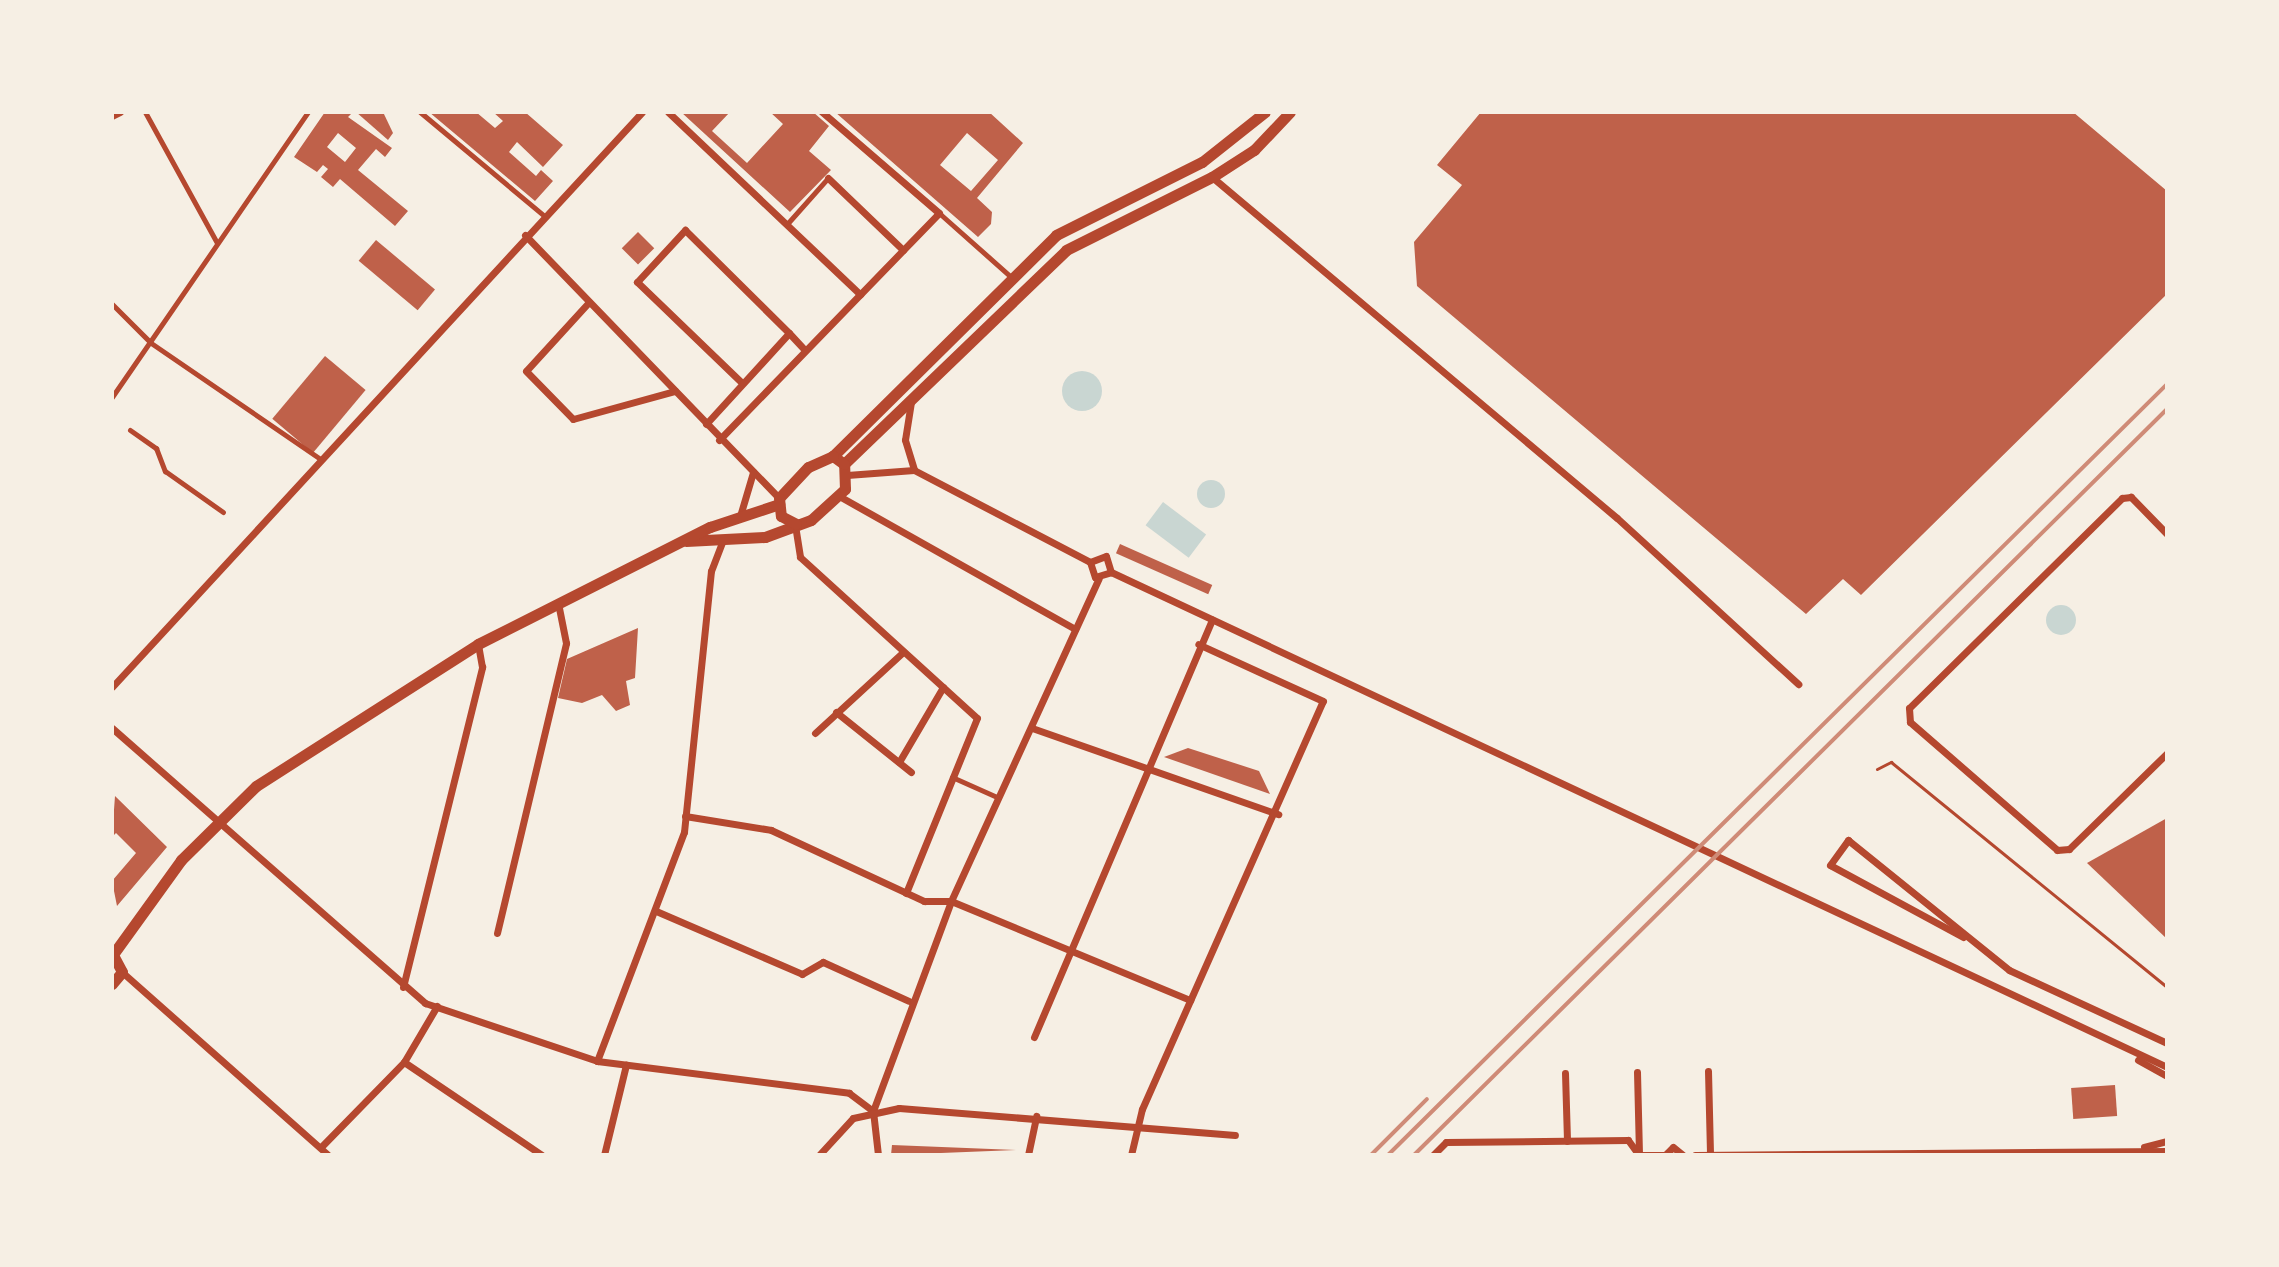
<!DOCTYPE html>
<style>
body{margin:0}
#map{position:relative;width:2279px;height:1267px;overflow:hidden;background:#f6efe4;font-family:Commissioner,sans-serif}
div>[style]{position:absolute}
.water>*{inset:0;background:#c9d6d2;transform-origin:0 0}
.round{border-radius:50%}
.building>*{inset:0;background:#bf614a;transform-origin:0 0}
.path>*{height:3px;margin:-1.5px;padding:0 1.5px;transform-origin:1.5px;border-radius:1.5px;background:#b5482f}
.pedestrian>*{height:5px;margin:-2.5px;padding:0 2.5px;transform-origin:2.5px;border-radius:2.5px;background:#b5482f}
.minor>*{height:7px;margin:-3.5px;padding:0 3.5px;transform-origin:3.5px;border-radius:3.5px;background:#b5482f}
.primary>*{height:11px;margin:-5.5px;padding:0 5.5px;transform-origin:5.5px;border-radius:5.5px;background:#b5482f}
.rail>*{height:4px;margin:-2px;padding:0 2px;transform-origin:2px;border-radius:2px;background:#cf8b77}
span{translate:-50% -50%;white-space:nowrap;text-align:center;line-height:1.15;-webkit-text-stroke:6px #f6efe4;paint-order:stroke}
.frame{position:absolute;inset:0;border:114px solid #f6efe4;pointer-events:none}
</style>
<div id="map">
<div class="water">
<div class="round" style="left:1062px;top:371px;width:40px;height:40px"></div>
<div class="round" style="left:1197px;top:480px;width:28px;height:28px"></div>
<div style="left:1163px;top:502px;width:54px;height:29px;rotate:37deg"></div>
<div class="round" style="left:2046px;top:605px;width:30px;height:30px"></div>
</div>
<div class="building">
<div style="clip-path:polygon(evenodd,325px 112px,353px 112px,348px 117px,392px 148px,385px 157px,376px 149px,358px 170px,408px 211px,395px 226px,340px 179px,333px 187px,321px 177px,328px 169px,323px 165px,317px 172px,294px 157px,325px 112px,338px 133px,356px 148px,345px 162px,327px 147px,338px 133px)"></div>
<div style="clip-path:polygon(356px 112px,383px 112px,393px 133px,388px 140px)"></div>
<div style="clip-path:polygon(429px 112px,476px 112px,495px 128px,503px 121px,493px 112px,525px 112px,563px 145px,543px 167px,517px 142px,509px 152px,536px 176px,541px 170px,553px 181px,535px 201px)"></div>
<div style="clip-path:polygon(681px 112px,730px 112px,712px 131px,747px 163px,783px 124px,770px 112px,813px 112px,829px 126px,809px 151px,831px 170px,790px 212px)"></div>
<div style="clip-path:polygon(evenodd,835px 112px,989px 112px,1023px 143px,977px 198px,992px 212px,991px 224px,978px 237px,835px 112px,967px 133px,998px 160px,971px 191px,940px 165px,967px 133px)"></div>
<div style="clip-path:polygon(1481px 112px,2073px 112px,2167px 191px,2167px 294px,1861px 595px,1843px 579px,1806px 614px,1417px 286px,1414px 242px,1462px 185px,1437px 165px)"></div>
<div style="left:638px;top:232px;width:23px;height:23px;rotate:45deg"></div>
<div style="left:376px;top:240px;width:77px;height:27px;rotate:40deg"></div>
<div style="left:325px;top:356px;width:53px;height:82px;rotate:40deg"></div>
<div style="left:1120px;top:544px;width:101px;height:10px;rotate:24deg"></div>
<div style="clip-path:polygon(638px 628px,635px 678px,626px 681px,630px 705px,616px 711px,602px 695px,582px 703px,558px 698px,567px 659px)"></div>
<div style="clip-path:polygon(1188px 748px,1259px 771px,1270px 794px,1164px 757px)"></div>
<div style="clip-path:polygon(115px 796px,167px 847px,117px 906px,112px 881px,136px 853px,116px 833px,112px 837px)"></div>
<div style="clip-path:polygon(2167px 818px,2167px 939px,2087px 863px)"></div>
<div style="left:2115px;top:1085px;width:31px;height:44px;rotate:86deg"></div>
<div style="clip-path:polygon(892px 1145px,1016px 1150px,891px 1155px)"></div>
</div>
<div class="path">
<div style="left:1877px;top:769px;width:16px;rotate:-27deg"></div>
<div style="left:1891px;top:762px;width:356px;rotate:39.2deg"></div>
</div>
<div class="pedestrian">
<div style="left:145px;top:112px;width:149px;rotate:61.2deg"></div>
<div style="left:420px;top:112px;width:160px;rotate:39.9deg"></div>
<div style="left:939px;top:213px;width:95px;rotate:41.6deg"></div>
<div style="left:787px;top:224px;width:62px;rotate:-48.3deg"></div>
<div style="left:112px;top:304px;width:55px;rotate:45deg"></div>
<div style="left:151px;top:343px;width:207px;rotate:34.4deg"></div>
<div style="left:112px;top:397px;width:346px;rotate:-55.5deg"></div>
<div style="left:130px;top:430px;width:32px;rotate:35deg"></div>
<div style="left:156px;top:448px;width:25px;rotate:69deg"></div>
<div style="left:165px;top:471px;width:71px;rotate:35.3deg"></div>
<div style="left:952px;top:777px;width:51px;rotate:24.1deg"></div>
</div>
<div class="minor">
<div style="left:668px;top:112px;width:265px;rotate:43.5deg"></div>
<div style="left:112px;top:116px;width:9px;rotate:-27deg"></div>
<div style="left:1212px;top:177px;width:529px;rotate:40.1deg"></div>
<div style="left:1617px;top:518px;width:246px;rotate:42.5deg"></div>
<div style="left:828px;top:178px;width:104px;rotate:43.8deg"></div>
<div style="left:525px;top:235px;width:366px;rotate:46deg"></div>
<div style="left:589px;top:302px;width:93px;rotate:132.4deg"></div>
<div style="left:526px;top:371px;width:67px;rotate:45.6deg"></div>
<div style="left:573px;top:419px;width:106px;rotate:-15.4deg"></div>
<div style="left:740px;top:381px;width:143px;rotate:-136.1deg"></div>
<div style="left:637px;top:282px;width:71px;rotate:-47.3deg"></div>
<div style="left:685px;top:230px;width:146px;rotate:44.7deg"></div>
<div style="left:911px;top:402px;width:38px;rotate:99deg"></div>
<div style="left:905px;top:440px;width:31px;rotate:73deg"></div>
<div style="left:706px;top:424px;width:123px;rotate:-47.6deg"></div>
<div style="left:789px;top:333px;width:22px;rotate:47deg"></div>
<div style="left:719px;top:440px;width:316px;rotate:-45.9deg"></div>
<div style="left:939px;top:213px;width:155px;rotate:-139.2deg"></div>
<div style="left:847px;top:475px;width:67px;rotate:-4.3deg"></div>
<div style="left:914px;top:470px;width:199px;rotate:27.6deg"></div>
<div style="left:839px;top:496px;width:271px;rotate:29.4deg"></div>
<div style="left:740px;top:516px;width:46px;rotate:-73.5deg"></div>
<div style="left:795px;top:525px;width:32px;rotate:81deg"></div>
<div style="left:800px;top:557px;width:239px;rotate:42.3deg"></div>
<div style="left:977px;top:718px;width:189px;rotate:112.1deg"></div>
<div style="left:2167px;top:534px;width:52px;rotate:-134.2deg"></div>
<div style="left:2131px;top:497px;width:9px;rotate:174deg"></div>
<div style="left:2122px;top:498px;width:299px;rotate:135.4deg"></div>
<div style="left:1909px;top:708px;width:14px;rotate:86deg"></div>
<div style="left:1910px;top:722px;width:195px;rotate:41deg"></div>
<div style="left:2057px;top:850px;width:12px;rotate:-5deg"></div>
<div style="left:2069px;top:849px;width:137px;rotate:-44.4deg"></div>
<div style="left:1090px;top:562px;width:17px;rotate:-21deg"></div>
<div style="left:1106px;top:556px;width:17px;rotate:73deg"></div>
<div style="left:1090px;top:562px;width:16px;rotate:72deg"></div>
<div style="left:1095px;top:577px;width:17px;rotate:-17deg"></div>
<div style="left:1111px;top:572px;width:1166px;rotate:25.11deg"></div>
<div style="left:112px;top:687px;width:782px;rotate:-47.33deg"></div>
<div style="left:836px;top:712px;width:96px;rotate:38.7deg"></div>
<div style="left:112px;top:728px;width:417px;rotate:41.3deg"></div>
<div style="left:425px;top:1003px;width:182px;rotate:18.6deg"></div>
<div style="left:597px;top:1061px;width:254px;rotate:7.2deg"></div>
<div style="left:849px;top:1093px;width:30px;rotate:37deg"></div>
<div style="left:873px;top:1111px;width:44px;rotate:83.5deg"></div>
<div style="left:1032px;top:728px;width:261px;rotate:19.3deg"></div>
<div style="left:815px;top:733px;width:120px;rotate:-42.6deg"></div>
<div style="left:899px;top:762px;width:87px;rotate:-59.6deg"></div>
<div style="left:685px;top:816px;width:87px;rotate:9.2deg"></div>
<div style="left:771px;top:830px;width:169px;rotate:24.9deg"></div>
<div style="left:924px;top:901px;width:27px"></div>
<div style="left:951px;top:901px;width:259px;rotate:22.5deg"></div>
<div style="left:656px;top:911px;width:159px;rotate:23.3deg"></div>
<div style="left:802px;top:974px;width:24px;rotate:-30deg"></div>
<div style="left:823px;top:962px;width:94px;rotate:24.4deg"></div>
<div style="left:497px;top:933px;width:298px;rotate:-76.6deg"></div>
<div style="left:566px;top:643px;width:41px;rotate:-101.3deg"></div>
<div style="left:1963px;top:937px;width:151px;rotate:-151.6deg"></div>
<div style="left:1830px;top:865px;width:31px;rotate:-54deg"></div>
<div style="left:1848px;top:840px;width:207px;rotate:38.9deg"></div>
<div style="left:2009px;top:970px;width:174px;rotate:24.8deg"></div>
<div style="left:122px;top:972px;width:276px;rotate:41.6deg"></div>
<div style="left:403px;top:987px;width:330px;rotate:-76.1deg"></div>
<div style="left:482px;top:667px;width:23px;rotate:-100deg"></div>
<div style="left:1034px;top:1037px;width:454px;rotate:-66.9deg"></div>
<div style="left:2138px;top:1060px;width:33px;rotate:29deg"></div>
<div style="left:597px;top:1061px;width:245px;rotate:-69.2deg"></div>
<div style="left:684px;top:832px;width:262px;rotate:-84.1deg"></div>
<div style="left:711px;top:571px;width:30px;rotate:-69deg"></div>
<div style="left:404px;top:1062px;width:65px;rotate:-59.5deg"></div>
<div style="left:1708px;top:1071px;width:84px;rotate:88.6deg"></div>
<div style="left:1637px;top:1072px;width:82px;rotate:88.6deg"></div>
<div style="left:1565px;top:1073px;width:68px;rotate:88.3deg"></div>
<div style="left:873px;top:1111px;width:224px;rotate:-69.6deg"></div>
<div style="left:951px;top:901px;width:355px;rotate:-65.4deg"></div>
<div style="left:321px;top:1147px;width:119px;rotate:-45.7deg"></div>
<div style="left:404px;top:1062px;width:166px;rotate:34deg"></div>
<div style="left:2144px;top:1147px;width:24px;rotate:-15deg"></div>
<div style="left:604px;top:1155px;width:93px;rotate:-76.3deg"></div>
<div style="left:819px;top:1155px;width:50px;rotate:-47.4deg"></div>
<div style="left:853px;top:1118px;width:47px;rotate:-12.3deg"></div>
<div style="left:899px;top:1108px;width:337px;rotate:4.6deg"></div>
<div style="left:1028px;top:1155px;width:40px;rotate:-78deg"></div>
<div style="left:1131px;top:1155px;width:47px;rotate:-76.6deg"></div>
<div style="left:1142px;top:1109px;width:446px;rotate:-66.1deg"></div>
<div style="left:1323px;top:701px;width:137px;rotate:-155.5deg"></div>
<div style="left:1433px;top:1155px;width:18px;rotate:-45deg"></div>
<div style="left:1446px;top:1142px;width:182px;rotate:-0.6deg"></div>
<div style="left:1628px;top:1140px;width:19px;rotate:54deg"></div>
<div style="left:1642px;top:1155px;width:23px"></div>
<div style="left:1665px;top:1155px;width:11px;rotate:-45deg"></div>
<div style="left:1673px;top:1147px;width:13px;rotate:39deg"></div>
<div style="left:1695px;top:1155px;width:472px;rotate:-0.5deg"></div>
</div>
<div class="primary">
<div style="left:833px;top:456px;width:314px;rotate:-44.7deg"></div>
<div style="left:1056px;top:235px;width:163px;rotate:-26.6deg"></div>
<div style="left:1202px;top:162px;width:80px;rotate:-38.4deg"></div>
<div style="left:844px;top:464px;width:308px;rotate:-43.9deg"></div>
<div style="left:1066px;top:250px;width:163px;rotate:-26.6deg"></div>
<div style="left:1212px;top:177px;width:50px;rotate:-32.7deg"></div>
<div style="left:1254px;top:150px;width:52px;rotate:-46.5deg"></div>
<div style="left:686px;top:541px;width:79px;rotate:-2.9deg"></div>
<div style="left:765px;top:537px;width:49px;rotate:-20.3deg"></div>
<div style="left:811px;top:520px;width:46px;rotate:-42.4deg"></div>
<div style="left:845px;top:489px;width:25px;rotate:-92deg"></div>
<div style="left:844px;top:464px;width:14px;rotate:-144deg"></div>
<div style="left:833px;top:456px;width:27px;rotate:156deg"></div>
<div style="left:808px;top:467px;width:42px;rotate:133.1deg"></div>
<div style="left:779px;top:498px;width:18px;rotate:84deg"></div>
<div style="left:781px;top:516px;width:17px;rotate:28deg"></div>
<div style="left:112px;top:953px;width:21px;rotate:62deg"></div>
<div style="left:122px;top:972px;width:16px;rotate:130deg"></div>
<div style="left:114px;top:953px;width:115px;rotate:-54.2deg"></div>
<div style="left:181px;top:860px;width:105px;rotate:-44.6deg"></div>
<div style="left:256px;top:786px;width:264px;rotate:-32.6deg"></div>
<div style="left:478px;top:644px;width:260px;rotate:-26.8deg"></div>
<div style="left:710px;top:527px;width:73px;rotate:-18.4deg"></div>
</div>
<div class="rail">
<div style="left:1371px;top:1155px;width:79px;rotate:-45deg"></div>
<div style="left:1388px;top:1155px;width:1096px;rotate:-44.7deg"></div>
<div style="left:1414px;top:1155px;width:1060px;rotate:-44.73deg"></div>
</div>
<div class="frame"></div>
</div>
